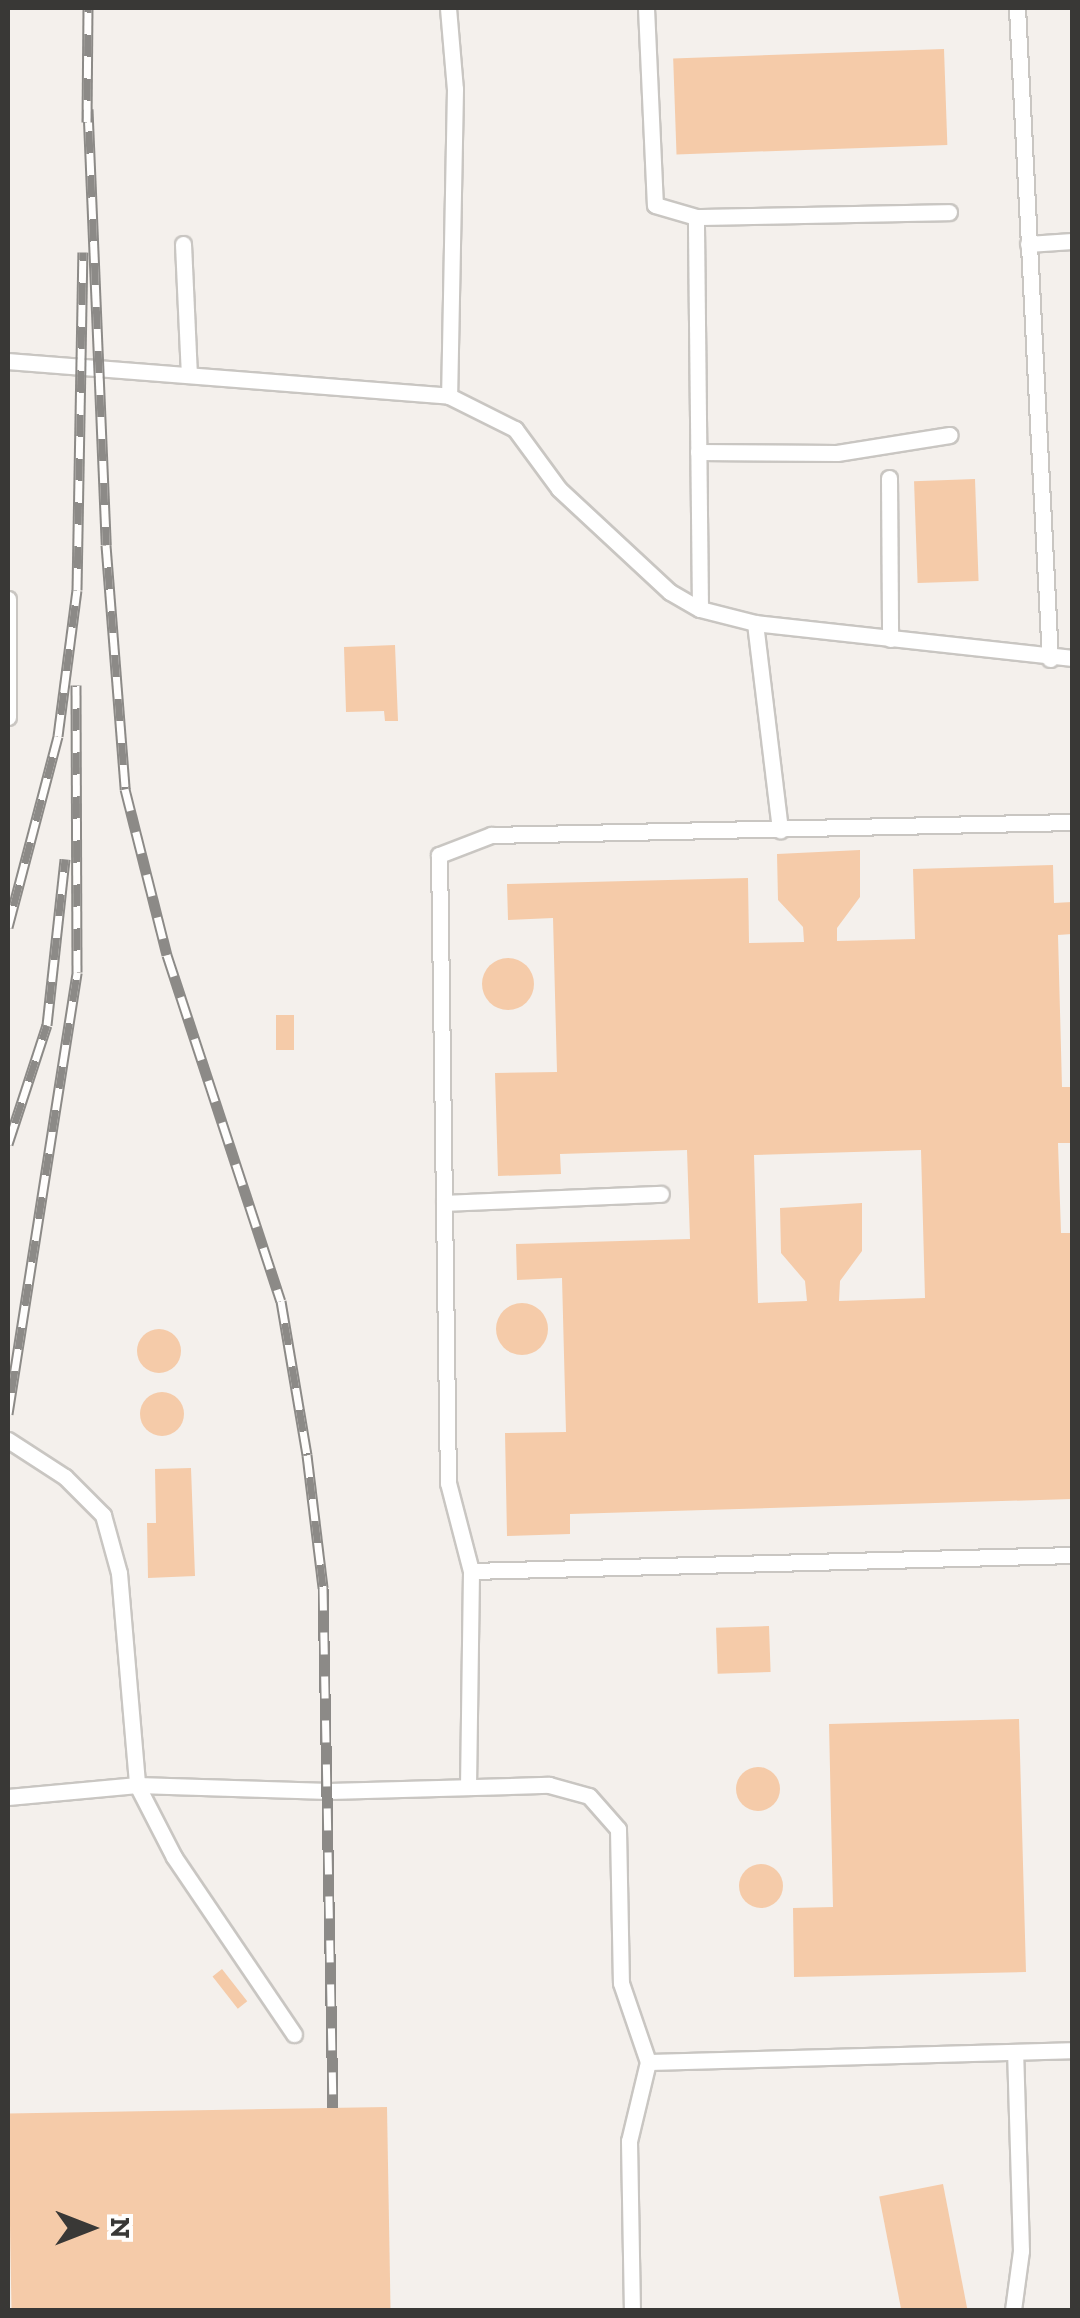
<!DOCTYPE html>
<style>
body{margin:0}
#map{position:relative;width:1080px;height:2318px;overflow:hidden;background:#f4f0ec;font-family:"Zilla Slab",serif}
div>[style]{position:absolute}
.building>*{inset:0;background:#f5cba9;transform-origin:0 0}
.round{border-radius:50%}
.roads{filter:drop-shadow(2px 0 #c9c6c2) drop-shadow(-2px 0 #c9c6c2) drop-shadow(0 2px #c9c6c2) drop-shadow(0 -2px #c9c6c2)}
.service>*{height:15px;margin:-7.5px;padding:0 7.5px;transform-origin:7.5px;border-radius:7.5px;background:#fff}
.rail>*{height:11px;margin-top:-5.5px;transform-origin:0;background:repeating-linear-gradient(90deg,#fffefd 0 22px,#8c8a87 0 44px);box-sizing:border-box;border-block:2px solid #8c8a87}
span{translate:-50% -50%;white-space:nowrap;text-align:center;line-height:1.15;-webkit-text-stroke:9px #fffefd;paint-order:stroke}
.frame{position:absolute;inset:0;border:10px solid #393836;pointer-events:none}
.north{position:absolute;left:40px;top:2178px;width:100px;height:100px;-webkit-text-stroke:8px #fffefd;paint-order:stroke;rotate:90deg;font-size:28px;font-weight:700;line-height:40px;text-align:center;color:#393836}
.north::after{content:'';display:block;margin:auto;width:35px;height:45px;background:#393836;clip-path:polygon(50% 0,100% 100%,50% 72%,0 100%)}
</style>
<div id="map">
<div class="building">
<div style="left:944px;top:49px;width:96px;height:271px;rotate:88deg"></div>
<div style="left:975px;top:479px;width:102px;height:61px;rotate:88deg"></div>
<div style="clip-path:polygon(395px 645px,398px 721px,385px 721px,384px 711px,346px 712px,344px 647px)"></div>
<div style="clip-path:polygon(evenodd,860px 850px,860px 897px,837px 928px,837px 941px,915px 939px,913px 869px,1053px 865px,1054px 903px,1072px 902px,1072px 934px,1058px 935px,1062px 1087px,1072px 1087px,1072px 1143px,1058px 1143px,1061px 1233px,1072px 1233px,1072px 1499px,570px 1514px,570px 1534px,507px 1536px,505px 1433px,566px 1432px,562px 1278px,517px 1280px,516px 1244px,690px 1239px,687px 1150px,560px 1154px,561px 1174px,498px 1176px,495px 1073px,557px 1072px,553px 918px,508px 920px,507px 884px,748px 878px,749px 943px,804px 942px,803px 927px,778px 900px,777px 854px,860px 850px,921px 1150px,925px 1298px,839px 1301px,840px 1281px,862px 1251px,862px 1203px,780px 1208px,781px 1253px,805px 1281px,807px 1301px,758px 1303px,754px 1155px,921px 1150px)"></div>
<div class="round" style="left:482px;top:958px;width:52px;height:52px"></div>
<div style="left:276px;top:1015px;width:18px;height:35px"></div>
<div class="round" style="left:496px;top:1303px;width:52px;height:52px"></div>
<div class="round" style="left:137px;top:1329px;width:44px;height:44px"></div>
<div class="round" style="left:140px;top:1392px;width:44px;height:44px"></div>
<div style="clip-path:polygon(191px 1468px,195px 1576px,148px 1578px,147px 1523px,156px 1523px,155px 1469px)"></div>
<div style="left:769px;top:1626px;width:46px;height:53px;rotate:88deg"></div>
<div style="clip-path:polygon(1019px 1719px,1026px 1972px,794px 1977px,793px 1908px,833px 1907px,829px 1724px)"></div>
<div class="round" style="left:736px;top:1767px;width:44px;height:44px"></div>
<div class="round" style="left:739px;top:1864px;width:44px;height:44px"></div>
<div style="left:222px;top:1969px;width:41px;height:12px;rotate:52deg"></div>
<div style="left:387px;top:2107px;width:203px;height:379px;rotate:89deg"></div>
<div style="left:943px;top:2184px;width:128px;height:65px;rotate:79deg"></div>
</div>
<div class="roads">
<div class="service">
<div style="left:448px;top:8px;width:81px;rotate:85.1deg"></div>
<div style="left:455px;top:89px;width:307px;rotate:91.1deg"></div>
<div style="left:646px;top:8px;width:197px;rotate:87.4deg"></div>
<div style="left:655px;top:205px;width:43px;rotate:16.3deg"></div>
<div style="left:1017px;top:8px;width:652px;rotate:87.1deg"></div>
<div style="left:183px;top:244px;width:131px;rotate:87.4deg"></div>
<div style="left:1028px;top:244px;width:44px;rotate:-3.9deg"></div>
<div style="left:8px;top:361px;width:442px;rotate:4.5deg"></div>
<div style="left:449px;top:396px;width:74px;rotate:26.6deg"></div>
<div style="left:515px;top:429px;width:74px;rotate:53.7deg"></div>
<div style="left:559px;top:489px;width:151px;rotate:42.9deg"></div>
<div style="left:670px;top:592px;width:34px;rotate:30deg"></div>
<div style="left:700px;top:609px;width:57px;rotate:14.3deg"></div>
<div style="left:755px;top:623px;width:319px;rotate:6.3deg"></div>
<div style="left:698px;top:452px;width:139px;rotate:0.4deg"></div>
<div style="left:837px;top:453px;width:114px;rotate:-9.1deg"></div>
<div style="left:889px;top:478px;width:161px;rotate:89.6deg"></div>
<div style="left:8px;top:599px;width:118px;rotate:90deg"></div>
<div style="left:700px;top:609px;width:392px;rotate:-90.6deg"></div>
<div style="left:696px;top:217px;width:253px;rotate:-1.1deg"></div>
<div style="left:755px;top:623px;width:209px;rotate:83.1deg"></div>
<div style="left:444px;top:1203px;width:217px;rotate:-2.4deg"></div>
<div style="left:8px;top:1440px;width:68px;rotate:33deg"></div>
<div style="left:65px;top:1477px;width:54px;rotate:45deg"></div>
<div style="left:103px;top:1515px;width:60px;rotate:74.6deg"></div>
<div style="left:119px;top:1573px;width:213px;rotate:85.1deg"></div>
<div style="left:137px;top:1785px;width:81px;rotate:62.8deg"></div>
<div style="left:174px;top:1857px;width:214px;rotate:55.9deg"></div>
<div style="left:471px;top:1571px;width:601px;rotate:-1.52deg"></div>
<div style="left:468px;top:1787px;width:216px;rotate:-89.2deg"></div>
<div style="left:471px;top:1571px;width:91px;rotate:-104.6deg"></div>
<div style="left:448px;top:1483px;width:628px;rotate:-90.82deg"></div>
<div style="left:439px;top:855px;width:56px;rotate:-21deg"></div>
<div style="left:491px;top:835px;width:581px;rotate:-1.28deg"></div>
<div style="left:8px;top:1797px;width:130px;rotate:-5.3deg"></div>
<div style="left:137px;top:1785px;width:192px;rotate:1.8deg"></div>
<div style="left:329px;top:1791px;width:220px;rotate:-1.6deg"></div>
<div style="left:549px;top:1785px;width:41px;rotate:15.4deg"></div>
<div style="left:589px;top:1796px;width:44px;rotate:48.7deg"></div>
<div style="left:618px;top:1829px;width:154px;rotate:88.9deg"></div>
<div style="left:621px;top:1983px;width:83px;rotate:71.1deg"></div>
<div style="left:648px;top:2062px;width:81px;rotate:103.5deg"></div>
<div style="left:629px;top:2141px;width:169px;rotate:89deg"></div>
<div style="left:648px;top:2062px;width:424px;rotate:-1.6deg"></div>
<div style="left:1013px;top:2310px;width:60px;rotate:-82.3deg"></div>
<div style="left:1021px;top:2251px;width:197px;rotate:-91.7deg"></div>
</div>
</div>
<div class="rail">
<div style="left:88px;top:109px;width:436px;rotate:87.6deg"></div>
<div style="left:106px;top:545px;width:245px;rotate:85.5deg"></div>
<div style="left:125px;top:789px;width:171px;rotate:75.8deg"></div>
<div style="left:167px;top:955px;width:364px;rotate:71.8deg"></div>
<div style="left:281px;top:1301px;width:156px;rotate:80.4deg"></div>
<div style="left:307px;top:1455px;width:134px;rotate:83.1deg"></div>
<div style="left:323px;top:1588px;width:520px;rotate:88.9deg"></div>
<div style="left:87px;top:122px;width:114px;rotate:-89.5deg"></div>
<div style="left:8px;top:927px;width:197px;rotate:-75.3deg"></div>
<div style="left:58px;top:736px;width:147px;rotate:-82.6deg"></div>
<div style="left:77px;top:590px;width:338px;rotate:-89deg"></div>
<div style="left:8px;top:1144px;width:125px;rotate:-71.9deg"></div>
<div style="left:47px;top:1025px;width:167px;rotate:-83.8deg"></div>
<div style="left:8px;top:1414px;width:447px;rotate:-81.1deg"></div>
<div style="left:77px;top:972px;width:287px;rotate:-90.2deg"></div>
</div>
<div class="frame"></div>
<div class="north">N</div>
</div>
